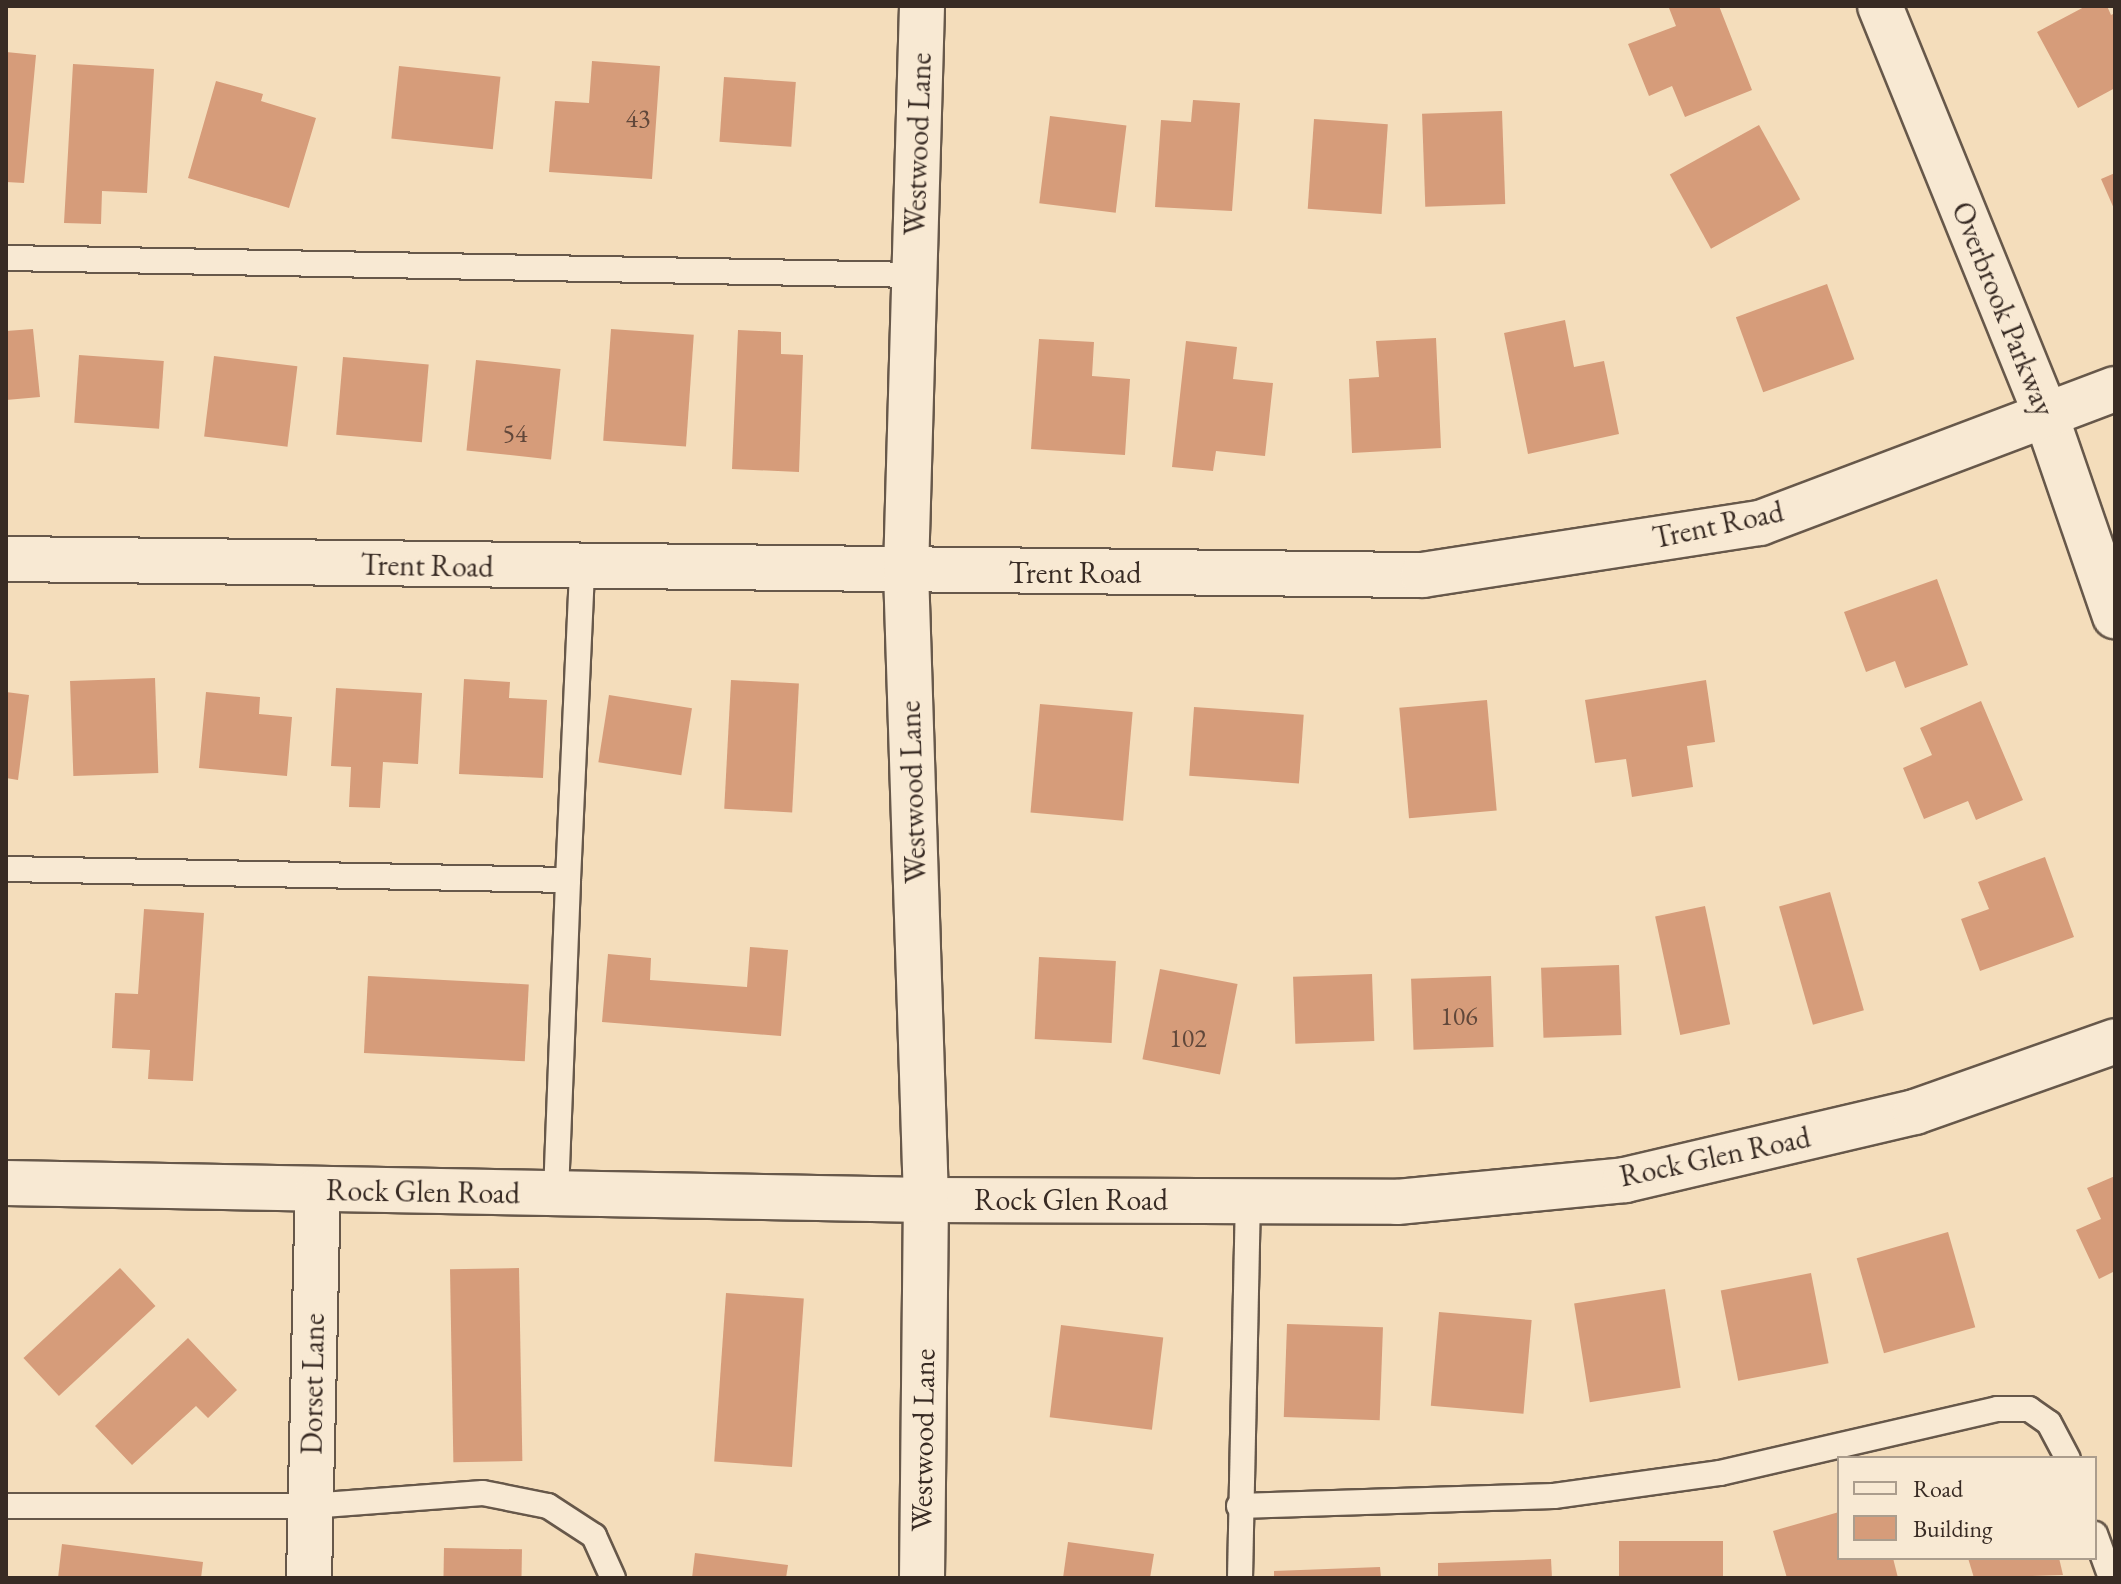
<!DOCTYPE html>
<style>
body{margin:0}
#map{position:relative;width:2121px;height:1584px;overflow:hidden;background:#f4ddbb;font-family:"EB Garamond",serif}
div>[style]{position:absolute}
.building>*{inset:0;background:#d69c7a;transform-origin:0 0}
.roads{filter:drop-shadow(2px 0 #67584a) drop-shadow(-2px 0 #67584a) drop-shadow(0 2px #67584a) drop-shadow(0 -2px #67584a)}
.lane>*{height:24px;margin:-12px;padding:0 12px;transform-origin:12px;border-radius:12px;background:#f8e9d3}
.street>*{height:44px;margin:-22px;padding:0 22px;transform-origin:22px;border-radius:22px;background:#f8e9d3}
span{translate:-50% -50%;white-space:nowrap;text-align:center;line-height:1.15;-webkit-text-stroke:7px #f8e9d3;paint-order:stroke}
.number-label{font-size:26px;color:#60473a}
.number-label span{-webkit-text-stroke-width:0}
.street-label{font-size:30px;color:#382b24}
.frame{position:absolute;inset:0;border:8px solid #382b24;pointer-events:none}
.legend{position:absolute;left:1837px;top:1456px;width:260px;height:104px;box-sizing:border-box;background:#f8e9d3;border:2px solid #ab9d8d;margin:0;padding:10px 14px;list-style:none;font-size:24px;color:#382b24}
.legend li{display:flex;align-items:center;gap:16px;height:40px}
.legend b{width:40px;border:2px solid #ab9d8d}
</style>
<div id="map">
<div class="building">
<div style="clip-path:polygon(1675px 6px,1719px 6px,1752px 90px,1685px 117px,1672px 86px,1649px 96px,1628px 44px,1676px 26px,1669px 8px)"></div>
<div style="clip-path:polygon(2086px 6px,2107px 6px,2111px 15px,2115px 13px,2115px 88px,2078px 108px,2037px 32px)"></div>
<div style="clip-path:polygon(6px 52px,36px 55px,24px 183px,6px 182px)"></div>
<div style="clip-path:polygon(592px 61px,660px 66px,652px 179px,549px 172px,555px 101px,589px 103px)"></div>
<div style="clip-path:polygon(73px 64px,154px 69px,147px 193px,102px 191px,101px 224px,64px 223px)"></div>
<div style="left:399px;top:66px;width:102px;height:73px;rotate:6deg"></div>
<div style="left:724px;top:77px;width:72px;height:65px;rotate:4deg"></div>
<div style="clip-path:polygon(216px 81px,263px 94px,261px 101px,316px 118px,289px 208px,188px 178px)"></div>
<div style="clip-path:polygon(1193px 100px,1240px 103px,1232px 211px,1155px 207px,1161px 120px,1191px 122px)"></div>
<div style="left:1502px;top:111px;width:93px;height:80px;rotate:88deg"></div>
<div style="left:1050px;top:116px;width:77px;height:88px;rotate:7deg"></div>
<div style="left:1314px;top:119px;width:74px;height:90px;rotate:4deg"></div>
<div style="left:1759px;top:125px;width:85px;height:102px;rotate:61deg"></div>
<div style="clip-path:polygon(2115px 173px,2115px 211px,2101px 179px)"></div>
<div style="left:1827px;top:284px;width:80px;height:97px;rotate:70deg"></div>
<div style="clip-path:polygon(1565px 320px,1574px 367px,1604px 361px,1619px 434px,1528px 454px,1504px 333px)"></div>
<div style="clip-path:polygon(33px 329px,40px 397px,6px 400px,6px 331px)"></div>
<div style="left:611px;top:329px;width:83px;height:112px;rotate:4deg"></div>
<div style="clip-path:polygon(738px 330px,781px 332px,781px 354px,803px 355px,799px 472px,732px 469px)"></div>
<div style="clip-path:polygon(1436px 338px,1441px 448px,1352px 453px,1349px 379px,1379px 377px,1376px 341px)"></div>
<div style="clip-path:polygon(1039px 339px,1094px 342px,1092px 376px,1130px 379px,1125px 455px,1031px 449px)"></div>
<div style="clip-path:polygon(1186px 341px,1237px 347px,1233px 379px,1273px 383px,1265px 456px,1216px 451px,1213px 471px,1172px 467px)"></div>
<div style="left:79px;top:355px;width:85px;height:68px;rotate:4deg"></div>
<div style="left:214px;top:356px;width:84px;height:81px;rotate:7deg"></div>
<div style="left:343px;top:357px;width:86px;height:78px;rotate:5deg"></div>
<div style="left:476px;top:360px;width:85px;height:91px;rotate:6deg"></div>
<div style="clip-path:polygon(1937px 579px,1968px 665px,1905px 688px,1895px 661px,1866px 672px,1844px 612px)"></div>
<div style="left:155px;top:678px;width:95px;height:85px;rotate:88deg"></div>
<div style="clip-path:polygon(464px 679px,510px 682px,509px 698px,547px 700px,543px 778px,459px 774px)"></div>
<div style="left:731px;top:680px;width:68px;height:129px;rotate:3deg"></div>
<div style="clip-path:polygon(1706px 680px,1715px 742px,1687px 746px,1693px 787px,1632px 797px,1626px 759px,1595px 763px,1585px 700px)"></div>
<div style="clip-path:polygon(336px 688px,422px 693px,418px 764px,383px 762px,380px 808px,349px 807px,351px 767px,331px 766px)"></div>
<div style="clip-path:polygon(6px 692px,29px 695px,18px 780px,6px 778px)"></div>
<div style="clip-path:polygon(206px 692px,260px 697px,259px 714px,292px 717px,287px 776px,199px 768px)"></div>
<div style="left:609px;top:695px;width:84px;height:68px;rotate:9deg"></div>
<div style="left:1487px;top:700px;width:111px;height:88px;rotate:85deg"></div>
<div style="clip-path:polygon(1981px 701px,2023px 800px,1976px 820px,1968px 801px,1924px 819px,1903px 768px,1932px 755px,1920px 728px)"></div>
<div style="left:1040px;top:704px;width:93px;height:109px;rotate:5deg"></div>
<div style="left:1194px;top:707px;width:110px;height:69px;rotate:4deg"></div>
<div style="clip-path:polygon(2045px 857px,2074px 937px,1980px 971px,1961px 919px,1989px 909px,1978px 882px)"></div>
<div style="left:1830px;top:892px;width:123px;height:53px;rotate:74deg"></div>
<div style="left:1705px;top:906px;width:121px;height:51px;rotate:78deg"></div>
<div style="clip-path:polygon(144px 909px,204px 913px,193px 1081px,148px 1079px,150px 1050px,112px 1048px,115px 993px,138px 994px)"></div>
<div style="clip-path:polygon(750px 947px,788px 950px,781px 1036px,602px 1022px,608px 954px,651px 958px,650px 980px,747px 987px)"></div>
<div style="left:1039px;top:957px;width:77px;height:82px;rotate:3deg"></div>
<div style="left:1619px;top:965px;width:70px;height:78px;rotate:88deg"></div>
<div style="left:1160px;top:969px;width:79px;height:92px;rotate:11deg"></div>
<div style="left:1372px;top:974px;width:67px;height:79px;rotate:88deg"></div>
<div style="left:368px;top:976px;width:161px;height:77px;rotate:3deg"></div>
<div style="left:1491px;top:976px;width:71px;height:80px;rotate:88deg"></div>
<div style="clip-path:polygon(2115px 1176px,2115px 1271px,2099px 1279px,2076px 1230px,2101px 1219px,2087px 1188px)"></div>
<div style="left:1948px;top:1232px;width:99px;height:95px;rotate:74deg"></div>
<div style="left:120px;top:1268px;width:52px;height:132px;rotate:47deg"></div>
<div style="left:519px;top:1268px;width:193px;height:69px;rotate:89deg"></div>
<div style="left:1811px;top:1273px;width:92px;height:92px;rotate:79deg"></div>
<div style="left:1665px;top:1289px;width:100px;height:92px;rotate:81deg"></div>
<div style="left:726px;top:1293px;width:78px;height:169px;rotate:4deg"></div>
<div style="left:1439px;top:1312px;width:93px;height:94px;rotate:5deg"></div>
<div style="left:1287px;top:1324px;width:96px;height:93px;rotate:2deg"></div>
<div style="left:1061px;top:1325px;width:103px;height:93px;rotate:7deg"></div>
<div style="clip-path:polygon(188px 1338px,237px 1390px,208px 1418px,196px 1406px,132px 1465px,95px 1426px)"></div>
<div style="clip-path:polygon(1839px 1512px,1839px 1558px,1893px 1558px,1898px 1578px,1787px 1578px,1773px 1531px)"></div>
<div style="left:1723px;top:1541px;width:37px;height:104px;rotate:90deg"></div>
<div style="clip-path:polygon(1068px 1542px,1154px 1554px,1150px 1578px,1063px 1578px)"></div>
<div style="clip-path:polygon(62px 1544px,203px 1562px,201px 1578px,58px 1578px)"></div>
<div style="left:444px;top:1548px;width:78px;height:30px;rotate:1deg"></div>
<div style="clip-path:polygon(695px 1553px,788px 1565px,786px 1578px,692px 1578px)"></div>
<div style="clip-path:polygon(1968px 1558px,2059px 1558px,2063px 1575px,1974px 1578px)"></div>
<div style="clip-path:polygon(1551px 1559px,1552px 1578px,1438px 1578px,1438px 1563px)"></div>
<div style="clip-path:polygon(1380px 1567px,1381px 1578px,1274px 1578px,1274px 1571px)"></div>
</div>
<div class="roads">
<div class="lane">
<div style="left:6px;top:258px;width:909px;rotate:1.07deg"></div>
<div style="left:6px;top:869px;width:562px;rotate:1.12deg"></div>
<div style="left:568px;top:880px;width:312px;rotate:-87.4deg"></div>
<div style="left:556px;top:1194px;width:314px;rotate:-87.8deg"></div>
<div style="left:6px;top:1506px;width:304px"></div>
<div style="left:310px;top:1506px;width:173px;rotate:-4.3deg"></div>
<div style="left:483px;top:1493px;width:66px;rotate:11.3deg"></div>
<div style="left:548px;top:1506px;width:55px;rotate:33.1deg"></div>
<div style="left:594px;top:1536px;width:46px;rotate:65.7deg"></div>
<div style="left:1239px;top:1506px;width:315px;rotate:-1.8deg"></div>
<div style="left:1554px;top:1496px;width:168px;rotate:-7.9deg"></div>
<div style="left:1720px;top:1473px;width:284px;rotate:-13deg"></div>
<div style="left:1997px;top:1409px;width:32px"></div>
<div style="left:2029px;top:1409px;width:24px;rotate:35deg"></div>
<div style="left:2049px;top:1423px;width:40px;rotate:62deg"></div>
<div style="left:2095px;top:1534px;width:47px;rotate:70deg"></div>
<div style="left:1240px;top:1578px;width:377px;rotate:-88.8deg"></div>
</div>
<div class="street">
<div style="left:1880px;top:6px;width:439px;rotate:67.9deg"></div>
<div style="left:2045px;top:413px;width:215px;rotate:71deg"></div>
<div style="left:6px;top:559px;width:1417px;rotate:0.65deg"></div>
<div style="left:1423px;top:575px;width:341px;rotate:-8.8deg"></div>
<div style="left:1760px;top:523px;width:379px;rotate:-20.7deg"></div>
<div style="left:6px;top:1183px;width:920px;rotate:1.06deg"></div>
<div style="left:926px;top:1200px;width:471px;rotate:0.2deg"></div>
<div style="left:1397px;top:1202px;width:229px;rotate:-5.5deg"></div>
<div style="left:1625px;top:1180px;width:298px;rotate:-13.2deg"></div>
<div style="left:1915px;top:1112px;width:212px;rotate:-19.5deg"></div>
<div style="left:309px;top:1578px;width:388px;rotate:-88.7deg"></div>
<div style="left:922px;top:1578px;width:378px;rotate:-89.4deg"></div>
<div style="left:926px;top:1200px;width:628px;rotate:-91.82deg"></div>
<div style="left:906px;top:572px;width:566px;rotate:-88.38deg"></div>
</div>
</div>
<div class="number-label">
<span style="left:638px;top:119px">43</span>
<span style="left:515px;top:434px">54</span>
<span style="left:1459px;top:1017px">106</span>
<span style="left:1188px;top:1039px">102</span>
</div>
<div class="street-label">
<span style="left:918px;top:144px;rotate:-88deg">Westwood Lane</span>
<span style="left:2003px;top:309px;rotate:68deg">Overbrook Parkway</span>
<span style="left:1718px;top:525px;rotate:-12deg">Trent Road</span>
<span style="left:427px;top:566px;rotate:1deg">Trent Road</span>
<span style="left:1075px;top:573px">Trent Road</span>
<span style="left:913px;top:792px;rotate:-92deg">Westwood Lane</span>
<span style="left:1715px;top:1157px;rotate:-12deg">Rock Glen Road</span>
<span style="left:423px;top:1192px;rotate:1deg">Rock Glen Road</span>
<span style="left:1071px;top:1200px">Rock Glen Road</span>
<span style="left:313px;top:1384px;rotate:-89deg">Dorset Lane</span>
<span style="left:923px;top:1440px;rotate:-89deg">Westwood Lane</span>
</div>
<div class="frame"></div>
<ul class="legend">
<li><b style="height:10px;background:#f8e9d3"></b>Road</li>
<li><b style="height:22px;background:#d69c7a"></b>Building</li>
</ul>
</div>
